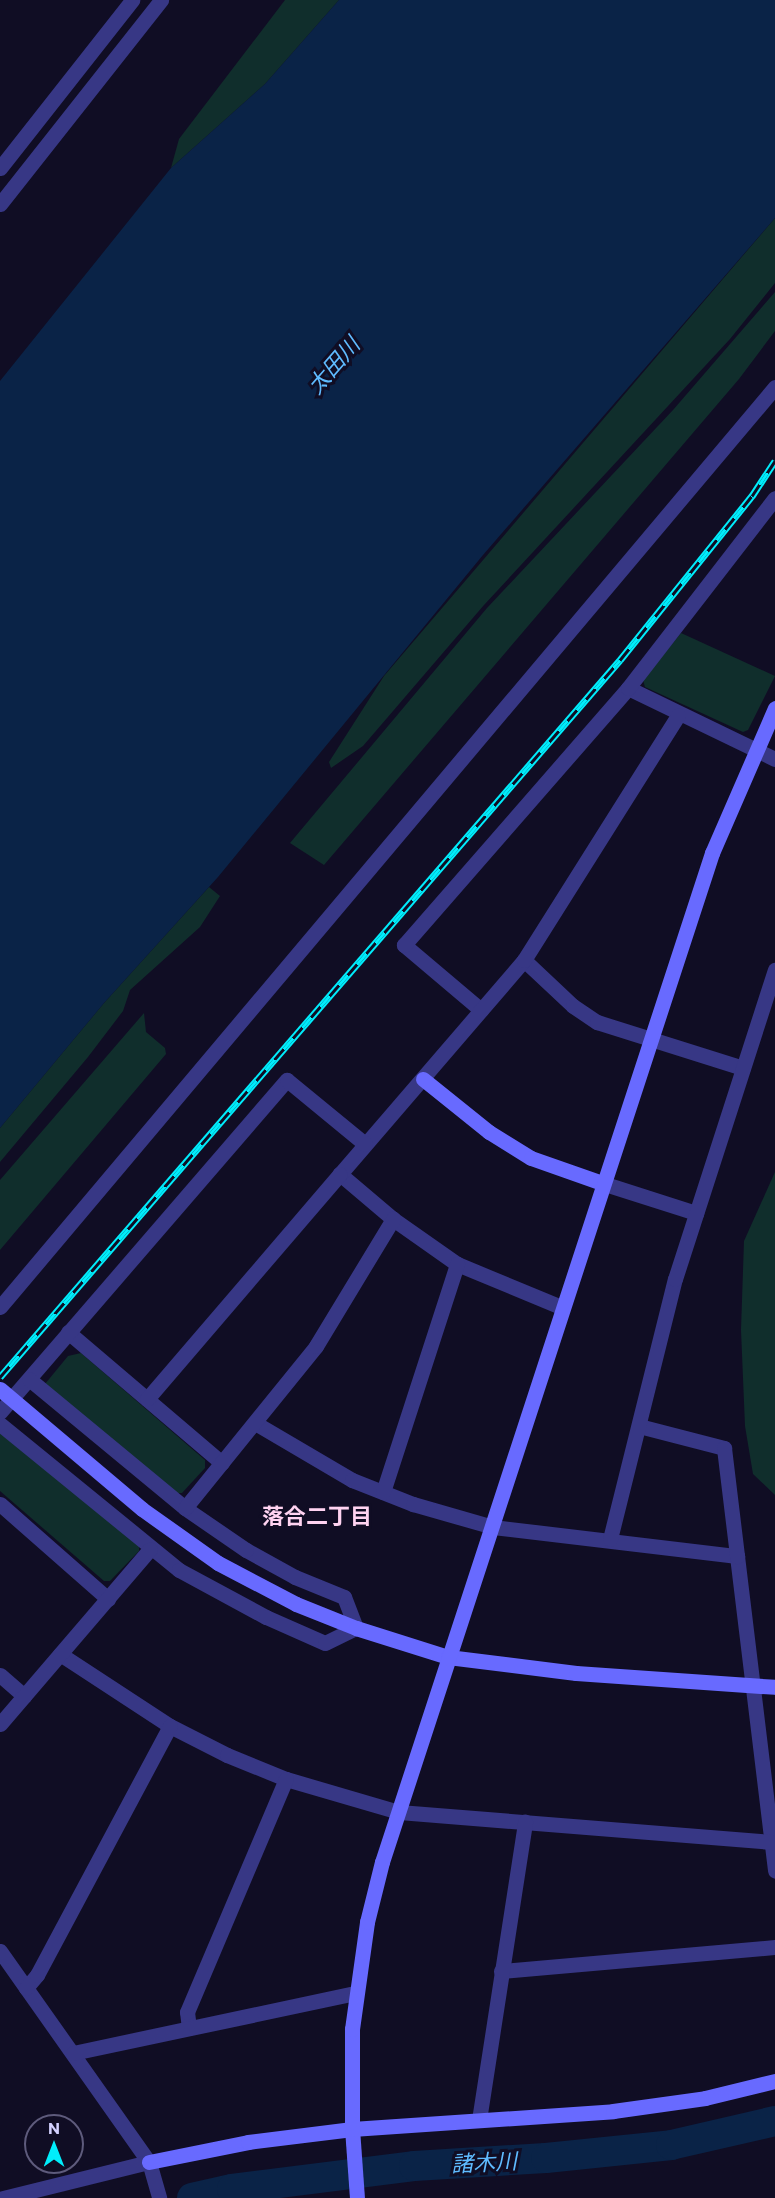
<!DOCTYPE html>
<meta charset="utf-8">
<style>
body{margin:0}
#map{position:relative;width:775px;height:2198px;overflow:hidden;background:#100d24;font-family:Commissioner,"Noto Sans JP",sans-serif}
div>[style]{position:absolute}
.green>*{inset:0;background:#102e2c}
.water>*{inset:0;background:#0a2347}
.river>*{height:30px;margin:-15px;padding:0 15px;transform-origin:15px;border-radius:15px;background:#0a2347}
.street>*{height:15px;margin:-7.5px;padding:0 7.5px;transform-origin:7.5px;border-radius:7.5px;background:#373785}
.secondary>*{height:15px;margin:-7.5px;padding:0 7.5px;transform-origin:7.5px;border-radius:7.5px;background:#686aff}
.rail>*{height:7px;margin-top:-3.5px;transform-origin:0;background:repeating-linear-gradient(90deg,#100d24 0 14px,#00edfc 0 28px);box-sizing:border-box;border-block:2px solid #00edfc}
span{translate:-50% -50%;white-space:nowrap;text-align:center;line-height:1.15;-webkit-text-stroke:6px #100d24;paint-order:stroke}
.water-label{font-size:22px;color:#5fbbff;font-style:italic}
.neighbourhood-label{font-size:22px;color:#ffd3f1;font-weight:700}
.north{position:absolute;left:24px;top:2114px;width:60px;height:60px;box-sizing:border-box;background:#100d24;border:2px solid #5e5b7c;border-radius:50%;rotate:0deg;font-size:16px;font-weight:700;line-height:24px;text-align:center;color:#d4d1ff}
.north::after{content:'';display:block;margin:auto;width:21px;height:27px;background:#00edfc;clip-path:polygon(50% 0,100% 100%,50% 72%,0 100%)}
</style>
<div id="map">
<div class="green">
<div style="clip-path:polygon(285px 0,339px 0,265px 84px,171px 168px,179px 139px)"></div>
<div style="clip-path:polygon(775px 218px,775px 283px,730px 339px,484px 605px,363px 746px,331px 768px,329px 762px,384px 676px)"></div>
<div style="clip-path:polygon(775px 292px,775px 331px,739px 379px,324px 865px,290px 843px,487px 608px,673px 410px)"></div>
<div style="clip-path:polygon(681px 633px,775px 676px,748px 730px,743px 732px,645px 687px,643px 680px)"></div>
<div style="clip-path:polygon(209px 887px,220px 896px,200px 927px,130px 990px,123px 1011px,88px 1057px,0 1162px,0 1128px,104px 1003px)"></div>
<div style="clip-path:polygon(144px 1013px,146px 1032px,165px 1048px,166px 1054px,0 1250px,0 1180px)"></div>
<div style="clip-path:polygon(775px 1172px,775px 1495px,753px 1474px,745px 1426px,741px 1330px,744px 1241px)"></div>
<div style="clip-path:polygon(81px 1353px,205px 1460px,205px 1468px,182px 1493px,176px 1493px,45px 1384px,68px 1356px)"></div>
<div style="clip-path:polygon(0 1433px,139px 1545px,139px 1551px,110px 1581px,104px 1581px,0 1491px)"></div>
</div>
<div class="water">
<div style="clip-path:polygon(339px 0,775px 0,775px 218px,483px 555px,218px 877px,104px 1003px,0 1128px,0 381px,171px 168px,265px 84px)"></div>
</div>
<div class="river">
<div style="left:192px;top:2198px;width:41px;rotate:-12.7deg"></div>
<div style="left:232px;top:2189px;width:183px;rotate:-7.2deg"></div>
<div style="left:414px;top:2166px;width:132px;rotate:-3.5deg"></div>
<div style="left:546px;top:2158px;width:126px;rotate:-5.9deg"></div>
<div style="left:671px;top:2145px;width:107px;rotate:-13deg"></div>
</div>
<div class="street">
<div style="left:0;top:168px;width:214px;rotate:-51.8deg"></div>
<div style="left:0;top:204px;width:260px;rotate:-51.7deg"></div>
<div style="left:628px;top:688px;width:163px;rotate:25.8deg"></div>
<div style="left:524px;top:960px;width:67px;rotate:43.2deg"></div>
<div style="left:573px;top:1006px;width:29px;rotate:34deg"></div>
<div style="left:597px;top:1022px;width:153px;rotate:17.5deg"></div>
<div style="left:481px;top:1010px;width:101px;rotate:-139.8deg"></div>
<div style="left:404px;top:945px;width:341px;rotate:-48.9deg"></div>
<div style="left:628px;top:688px;width:240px;rotate:-52.3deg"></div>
<div style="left:602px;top:1183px;width:99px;rotate:17.7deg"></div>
<div style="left:0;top:1307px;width:1203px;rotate:-49.89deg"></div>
<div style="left:561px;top:1307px;width:113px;rotate:-157.5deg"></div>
<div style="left:457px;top:1264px;width:78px;rotate:-144.9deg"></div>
<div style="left:393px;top:1219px;width:70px;rotate:-139.7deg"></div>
<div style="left:340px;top:1174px;width:282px;rotate:-49.3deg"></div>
<div style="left:524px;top:960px;width:289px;rotate:-57.8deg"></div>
<div style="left:68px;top:1332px;width:202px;rotate:40.4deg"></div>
<div style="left:147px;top:1399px;width:296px;rotate:-49.4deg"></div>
<div style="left:0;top:1412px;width:439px;rotate:-49.2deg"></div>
<div style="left:287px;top:1080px;width:101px;rotate:39.4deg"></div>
<div style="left:255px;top:1423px;width:113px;rotate:30.4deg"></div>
<div style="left:352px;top:1480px;width:66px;rotate:21.5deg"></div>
<div style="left:413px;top:1504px;width:83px;rotate:16deg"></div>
<div style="left:493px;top:1527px;width:246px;rotate:6.8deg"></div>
<div style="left:737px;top:1556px;width:317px;rotate:83.1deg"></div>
<div style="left:0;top:1424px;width:231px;rotate:39.2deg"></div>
<div style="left:179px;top:1570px;width:99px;rotate:28.4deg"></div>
<div style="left:266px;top:1617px;width:64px;rotate:23.8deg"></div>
<div style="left:325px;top:1643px;width:34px;rotate:-26deg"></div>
<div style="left:356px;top:1628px;width:33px;rotate:-111deg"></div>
<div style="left:344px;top:1597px;width:53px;rotate:-157.8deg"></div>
<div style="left:295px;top:1577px;width:56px;rotate:-151.1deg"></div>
<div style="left:246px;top:1550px;width:74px;rotate:-145.5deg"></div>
<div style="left:185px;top:1508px;width:202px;rotate:-140.4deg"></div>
<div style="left:639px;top:1426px;width:88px;rotate:14.5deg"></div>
<div style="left:724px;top:1448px;width:109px;rotate:83.1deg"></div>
<div style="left:383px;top:1492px;width:240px;rotate:-72deg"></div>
<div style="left:0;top:1504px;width:144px;rotate:41.3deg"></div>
<div style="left:185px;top:1508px;width:208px;rotate:-51deg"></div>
<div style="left:316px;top:1346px;width:149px;rotate:-58.8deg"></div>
<div style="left:610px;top:1539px;width:268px;rotate:-76deg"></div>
<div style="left:675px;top:1279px;width:325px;rotate:-72.1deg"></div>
<div style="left:60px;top:1654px;width:131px;rotate:33.2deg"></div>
<div style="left:170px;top:1726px;width:64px;rotate:27deg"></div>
<div style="left:227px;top:1755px;width:64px;rotate:22.1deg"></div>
<div style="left:286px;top:1779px;width:118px;rotate:16.3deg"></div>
<div style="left:399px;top:1812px;width:377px;rotate:4.6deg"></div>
<div style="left:0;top:1675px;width:32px;rotate:41deg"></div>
<div style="left:0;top:1724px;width:230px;rotate:-49.4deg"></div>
<div style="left:0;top:1951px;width:258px;rotate:54.8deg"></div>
<div style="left:149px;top:2162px;width:37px;rotate:74deg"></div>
<div style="left:501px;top:1971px;width:275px;rotate:-5deg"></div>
<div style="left:26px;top:1988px;width:17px;rotate:-50deg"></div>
<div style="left:37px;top:1975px;width:282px;rotate:-61.9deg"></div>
<div style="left:189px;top:2028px;width:16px;rotate:-97deg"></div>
<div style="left:187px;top:2012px;width:253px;rotate:-67deg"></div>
<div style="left:73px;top:2053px;width:289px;rotate:-12deg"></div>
<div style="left:479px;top:2120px;width:302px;rotate:-81.2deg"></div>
<div style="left:3px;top:2198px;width:150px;rotate:-13.9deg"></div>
</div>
<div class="secondary">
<div style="left:423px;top:1079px;width:85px;rotate:38.8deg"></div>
<div style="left:489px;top:1132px;width:49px;rotate:31.8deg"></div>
<div style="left:531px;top:1158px;width:75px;rotate:19.4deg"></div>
<div style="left:0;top:1389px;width:186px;rotate:40.2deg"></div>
<div style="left:142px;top:1509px;width:93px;rotate:35.4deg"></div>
<div style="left:218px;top:1563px;width:88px;rotate:27.7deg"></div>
<div style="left:296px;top:1604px;width:65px;rotate:21.8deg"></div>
<div style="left:356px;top:1628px;width:96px;rotate:17.5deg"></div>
<div style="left:448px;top:1657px;width:129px;rotate:7.1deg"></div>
<div style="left:576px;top:1673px;width:199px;rotate:4deg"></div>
<div style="left:149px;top:2162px;width:101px;rotate:-11.4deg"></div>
<div style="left:248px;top:2142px;width:105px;rotate:-7.1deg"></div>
<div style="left:352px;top:2129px;width:262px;rotate:-3.9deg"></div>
<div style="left:613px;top:2111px;width:93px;rotate:-8deg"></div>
<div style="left:705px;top:2098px;width:72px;rotate:-13.7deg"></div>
<div style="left:357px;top:2198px;width:69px;rotate:-94.1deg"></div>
<div style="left:352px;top:2129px;width:100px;rotate:-90deg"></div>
<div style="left:352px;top:2029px;width:108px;rotate:-82deg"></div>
<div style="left:367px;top:1922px;width:62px;rotate:-76deg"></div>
<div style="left:382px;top:1862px;width:1062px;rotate:-71.89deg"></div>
<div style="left:712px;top:853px;width:158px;rotate:-66.5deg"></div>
</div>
<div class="rail">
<div style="left:0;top:1377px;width:948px;rotate:-49.15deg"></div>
<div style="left:620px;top:660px;width:211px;rotate:-51.2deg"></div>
<div style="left:752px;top:496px;width:42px;rotate:-56.7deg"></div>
</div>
<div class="water-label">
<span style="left:333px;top:365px;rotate:-49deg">太田川</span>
<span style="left:484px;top:2162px;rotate:-3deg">諸木川</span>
</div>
<div class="neighbourhood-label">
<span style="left:317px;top:1516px">落合二丁目</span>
</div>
<div class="north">N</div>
</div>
